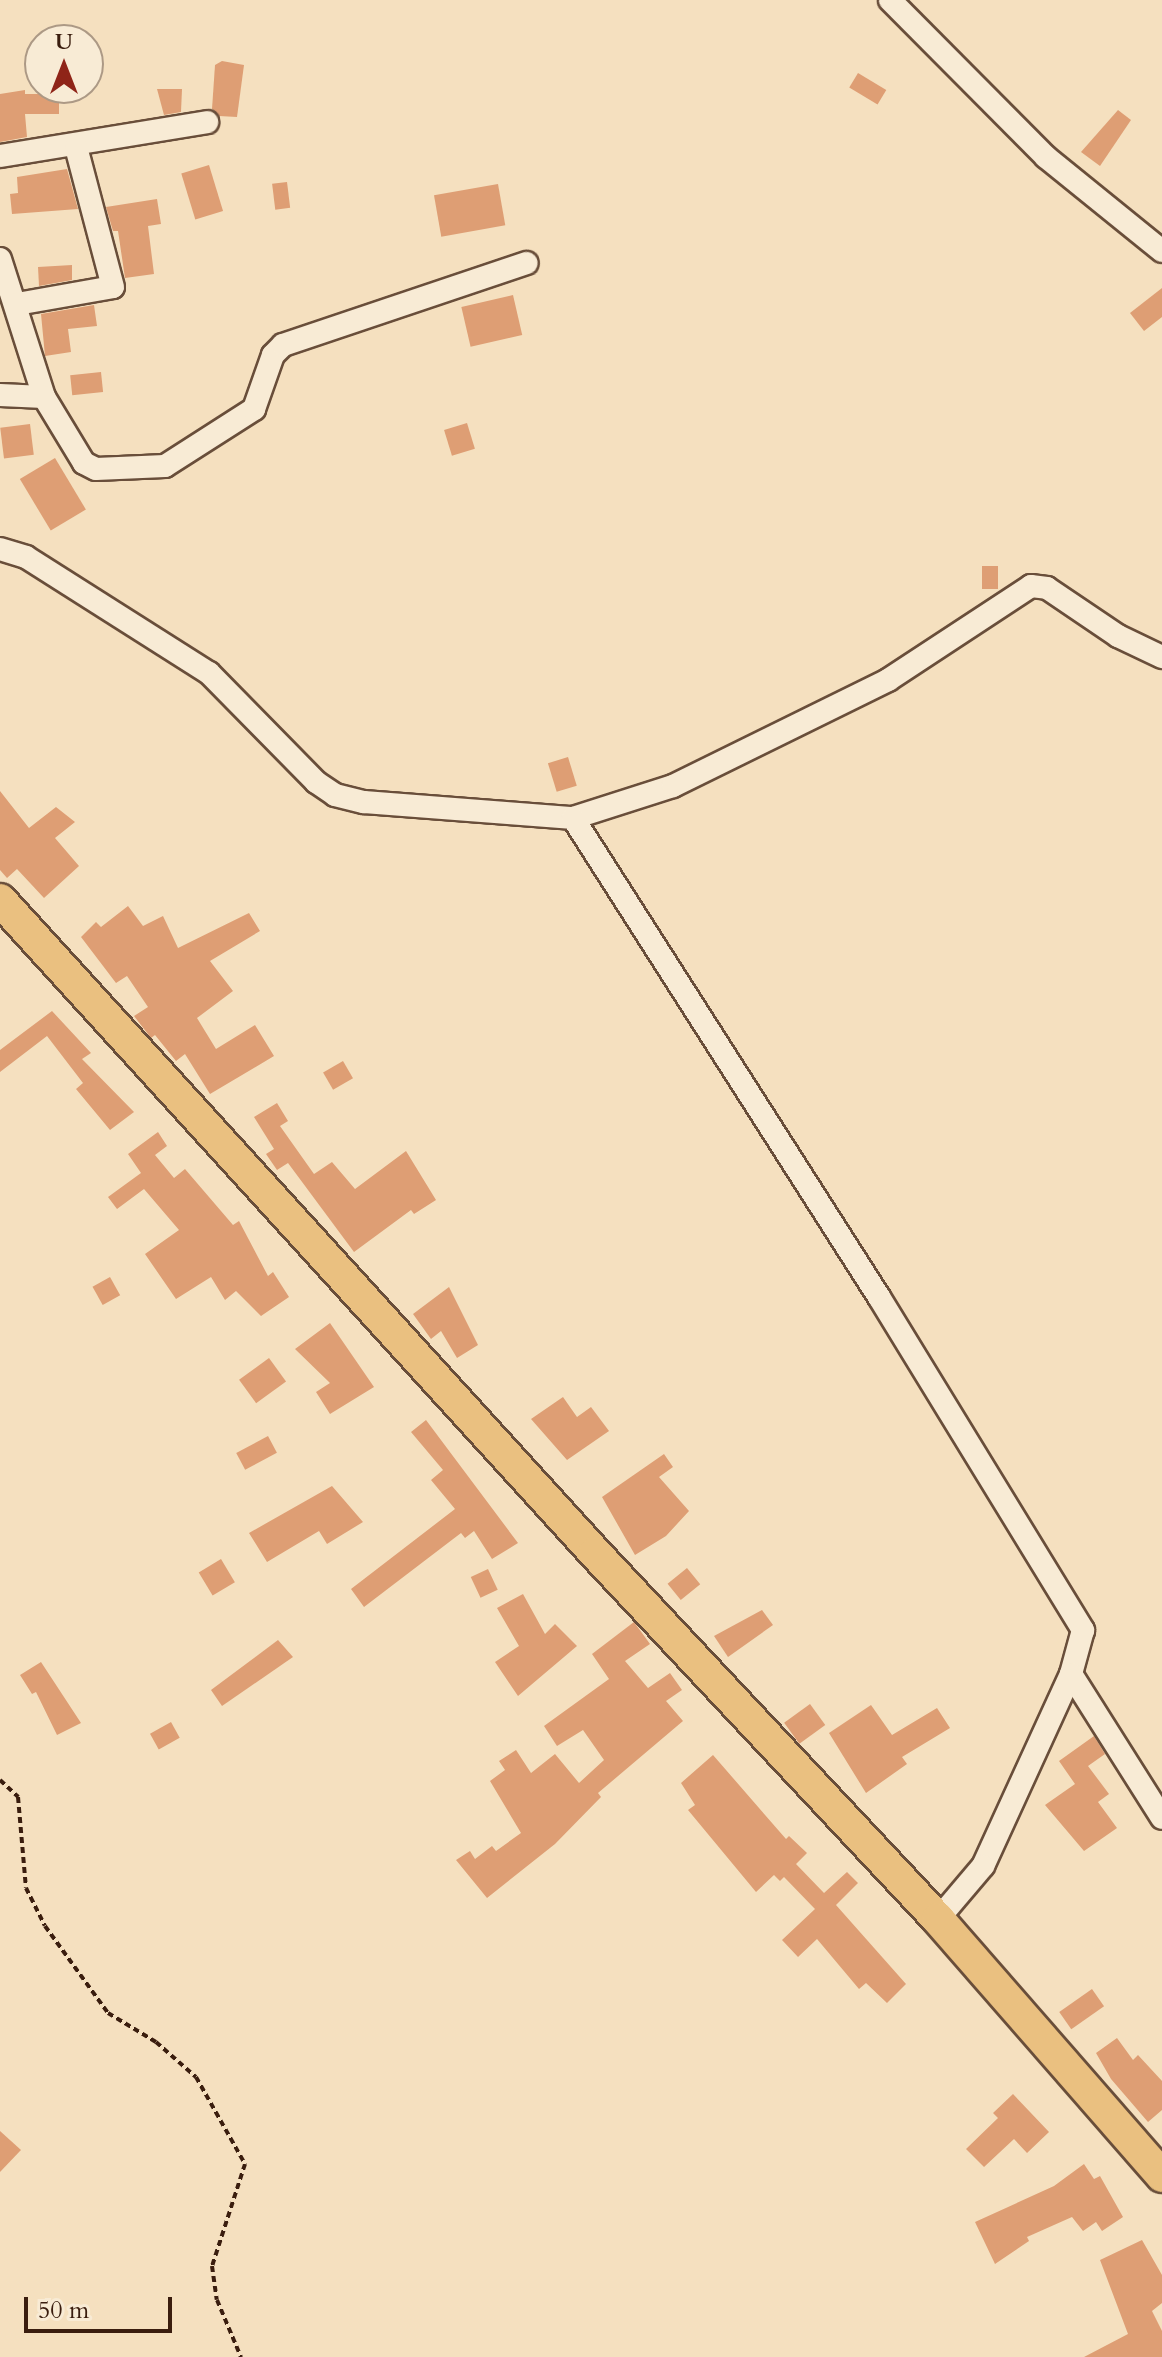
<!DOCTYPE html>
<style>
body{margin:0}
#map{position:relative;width:1162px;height:2357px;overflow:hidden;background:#f5e0bf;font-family:Cardo,serif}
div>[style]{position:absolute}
.building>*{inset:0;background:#de9e74;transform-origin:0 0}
.path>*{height:4px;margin-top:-2px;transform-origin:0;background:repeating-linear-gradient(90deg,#3a1d0e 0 6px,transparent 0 10px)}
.roads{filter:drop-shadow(2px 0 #694e3a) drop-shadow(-2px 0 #694e3a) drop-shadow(0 2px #694e3a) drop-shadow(0 -2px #694e3a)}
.minor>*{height:22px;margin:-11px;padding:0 11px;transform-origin:11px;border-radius:11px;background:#f8ebd5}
.highway>*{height:32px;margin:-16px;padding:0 16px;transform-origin:16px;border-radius:16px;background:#eac080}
span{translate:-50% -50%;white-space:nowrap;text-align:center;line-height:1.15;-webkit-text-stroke:8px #f8ebd5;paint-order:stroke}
.north{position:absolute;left:24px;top:24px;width:80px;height:80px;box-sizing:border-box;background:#f8ebd5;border:2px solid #ac9985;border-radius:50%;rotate:0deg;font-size:22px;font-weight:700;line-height:32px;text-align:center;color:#3a1d0e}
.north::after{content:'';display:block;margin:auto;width:28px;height:36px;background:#8f2418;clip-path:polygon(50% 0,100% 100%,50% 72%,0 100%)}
.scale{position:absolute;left:24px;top:2297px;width:148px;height:36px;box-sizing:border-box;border:4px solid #3a1d0e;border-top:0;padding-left:10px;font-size:24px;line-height:28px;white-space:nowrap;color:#3a1d0e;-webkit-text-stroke:6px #f8ebd5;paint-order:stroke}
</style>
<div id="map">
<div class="building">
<div style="clip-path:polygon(222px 61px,244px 65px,237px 117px,219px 116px,212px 109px,215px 65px)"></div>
<div style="left:858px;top:73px;width:33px;height:17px;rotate:31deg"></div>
<div style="clip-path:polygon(157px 89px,182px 89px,181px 112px,164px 115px)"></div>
<div style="clip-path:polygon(25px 90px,25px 94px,59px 94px,59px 114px,25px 114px,27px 137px,0 142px,0 94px)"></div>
<div style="clip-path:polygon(1118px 110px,1131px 120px,1100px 166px,1081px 152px)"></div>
<div style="left:209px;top:165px;width:48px;height:29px;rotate:73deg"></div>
<div style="clip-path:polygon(67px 169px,78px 209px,12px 214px,10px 194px,18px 193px,17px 177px)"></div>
<div style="left:287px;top:182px;width:26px;height:15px;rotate:83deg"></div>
<div style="left:498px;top:184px;width:42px;height:65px;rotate:80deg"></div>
<div style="clip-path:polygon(157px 199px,161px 224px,148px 226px,154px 274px,125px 278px,118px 231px,113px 231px,106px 207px)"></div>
<div style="clip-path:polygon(72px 265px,72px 280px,39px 286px,38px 267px)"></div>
<div style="clip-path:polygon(1162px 288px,1162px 317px,1144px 331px,1130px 313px)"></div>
<div style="left:513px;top:295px;width:41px;height:53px;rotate:77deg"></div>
<div style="clip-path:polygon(94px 305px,97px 326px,68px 329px,71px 352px,45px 356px,41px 314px)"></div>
<div style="left:101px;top:372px;width:20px;height:31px;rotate:84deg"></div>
<div style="left:467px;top:423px;width:27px;height:24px;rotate:73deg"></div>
<div style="left:30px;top:424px;width:31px;height:30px;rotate:83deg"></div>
<div style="left:55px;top:458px;width:60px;height:41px;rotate:59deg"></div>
<div style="left:982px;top:566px;width:16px;height:23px"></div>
<div style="left:568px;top:757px;width:30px;height:21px;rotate:73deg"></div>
<div style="clip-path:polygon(0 791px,29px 828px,56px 807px,75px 822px,55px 838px,79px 866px,44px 898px,17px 869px,7px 878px,0 870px)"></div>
<div style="clip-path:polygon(128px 906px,143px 926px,163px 916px,178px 948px,249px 913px,260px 931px,210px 961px,233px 991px,197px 1018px,216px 1049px,255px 1025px,274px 1056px,210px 1094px,185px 1054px,176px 1061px,155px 1035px,151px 1038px,134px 1016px,148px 1007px,127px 976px,116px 983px,81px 937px,96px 922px,101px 927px)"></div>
<div style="clip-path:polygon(52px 1011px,91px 1053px,82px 1059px,134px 1112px,110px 1130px,76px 1089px,83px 1083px,47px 1036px,0 1072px,0 1050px)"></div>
<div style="left:343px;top:1061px;width:20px;height:23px;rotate:60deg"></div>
<div style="clip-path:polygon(277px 1103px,288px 1121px,280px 1126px,314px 1174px,332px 1162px,355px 1189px,406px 1151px,436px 1200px,414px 1214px,411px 1210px,354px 1252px,288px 1163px,277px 1170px,266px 1154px,274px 1149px,254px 1117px)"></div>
<div style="clip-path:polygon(158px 1132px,167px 1146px,155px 1155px,174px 1178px,185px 1169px,233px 1225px,239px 1221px,268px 1276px,273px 1272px,289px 1297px,261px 1316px,236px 1291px,225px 1300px,211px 1277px,176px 1299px,145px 1254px,179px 1230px,144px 1189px,117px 1209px,108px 1197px,141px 1173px,128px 1154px)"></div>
<div style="left:110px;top:1277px;width:21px;height:20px;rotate:61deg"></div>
<div style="clip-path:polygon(449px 1287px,478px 1345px,457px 1358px,441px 1331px,431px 1339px,413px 1314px)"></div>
<div style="clip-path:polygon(330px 1323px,374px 1387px,330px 1414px,316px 1392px,330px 1383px,295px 1349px)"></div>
<div style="left:269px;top:1358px;width:29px;height:37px;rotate:54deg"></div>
<div style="clip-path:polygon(563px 1397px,577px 1417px,591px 1407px,609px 1431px,567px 1460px,531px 1419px)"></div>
<div style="clip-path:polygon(426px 1420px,518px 1543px,492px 1559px,474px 1531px,465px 1538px,461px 1533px,364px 1607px,351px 1589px,455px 1509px,431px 1480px,443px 1470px,411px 1432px)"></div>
<div style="left:268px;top:1436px;width:19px;height:36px;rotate:62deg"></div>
<div style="clip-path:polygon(664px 1454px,673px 1467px,659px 1477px,689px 1511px,666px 1536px,635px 1555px,602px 1497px)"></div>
<div style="clip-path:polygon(332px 1486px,363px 1522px,327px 1544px,319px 1531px,267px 1562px,249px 1533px)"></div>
<div style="left:221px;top:1559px;width:27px;height:26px;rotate:59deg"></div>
<div style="left:687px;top:1568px;width:21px;height:25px;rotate:51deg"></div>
<div style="left:488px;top:1569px;width:23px;height:19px;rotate:65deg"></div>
<div style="clip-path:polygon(523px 1594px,545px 1634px,555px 1624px,577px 1646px,518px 1696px,495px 1662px,519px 1646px,497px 1608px)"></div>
<div style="clip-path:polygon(762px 1610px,773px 1625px,728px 1657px,714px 1636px)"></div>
<div style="clip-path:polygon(634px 1622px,650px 1644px,625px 1661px,648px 1688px,670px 1673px,682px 1690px,666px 1701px,683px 1721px,598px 1793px,601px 1797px,555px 1844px,487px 1898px,456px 1860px,470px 1851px,475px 1859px,492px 1846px,496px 1851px,521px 1833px,490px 1781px,505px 1770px,499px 1761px,516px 1750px,531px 1773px,555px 1754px,579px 1783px,604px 1760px,583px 1730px,557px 1746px,544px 1726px,609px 1679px,592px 1654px)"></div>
<div style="clip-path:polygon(278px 1640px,293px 1657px,222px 1706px,211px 1690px)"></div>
<div style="clip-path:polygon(41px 1662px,81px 1723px,57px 1735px,36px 1692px,32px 1694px,20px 1675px)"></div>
<div style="left:810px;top:1704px;width:26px;height:32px;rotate:54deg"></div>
<div style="clip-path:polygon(871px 1705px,892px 1735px,937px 1708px,950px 1728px,902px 1757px,907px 1764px,866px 1793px,829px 1733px)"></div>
<div style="left:171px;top:1722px;width:18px;height:24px;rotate:61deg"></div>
<div style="clip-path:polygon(1094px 1736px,1105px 1754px,1088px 1766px,1109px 1794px,1098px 1802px,1117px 1828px,1084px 1851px,1045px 1805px,1075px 1784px,1059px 1761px)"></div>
<div style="clip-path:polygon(713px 1755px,786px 1839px,789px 1836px,807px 1853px,796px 1864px,824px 1893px,847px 1872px,858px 1883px,836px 1905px,906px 1984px,887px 2003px,866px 1983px,859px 1989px,817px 1939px,798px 1957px,782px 1940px,815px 1909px,784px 1877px,780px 1881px,774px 1875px,756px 1892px,688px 1810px,695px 1805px,681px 1783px)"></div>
<div style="left:1092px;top:1989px;width:21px;height:40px;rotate:55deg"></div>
<div style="clip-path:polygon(1117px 2038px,1133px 2060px,1138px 2055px,1162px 2081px,1162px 2110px,1148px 2122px,1111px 2079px,1096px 2053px)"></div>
<div style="clip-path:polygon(1013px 2094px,1049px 2132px,1027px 2153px,1014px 2139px,984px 2167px,966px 2149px,998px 2118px,993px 2113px)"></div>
<div style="clip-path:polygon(0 2131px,21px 2150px,0 2172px)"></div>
<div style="clip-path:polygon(1084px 2164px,1094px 2179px,1100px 2176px,1123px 2217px,1102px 2231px,1096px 2222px,1083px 2231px,1072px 2217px,1027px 2237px,1029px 2241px,995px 2264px,975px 2222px,1054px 2186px)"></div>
<div style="clip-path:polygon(1142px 2240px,1162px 2275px,1162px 2303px,1152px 2311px,1162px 2331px,1162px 2357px,1084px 2357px,1128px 2334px,1100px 2260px)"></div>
</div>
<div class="path">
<div style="left:0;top:1780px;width:25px;rotate:43deg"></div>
<div style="left:18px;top:1797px;width:91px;rotate:85deg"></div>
<div style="left:26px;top:1888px;width:42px;rotate:63.4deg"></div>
<div style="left:45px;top:1926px;width:107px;rotate:54.1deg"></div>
<div style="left:108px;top:2013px;width:56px;rotate:31.1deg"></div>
<div style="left:156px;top:2042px;width:53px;rotate:41.2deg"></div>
<div style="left:196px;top:2077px;width:100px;rotate:60.6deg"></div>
<div style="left:245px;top:2164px;width:107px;rotate:107.9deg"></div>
<div style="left:212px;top:2266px;width:34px;rotate:82deg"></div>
<div style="left:217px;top:2300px;width:62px;rotate:67.2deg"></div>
</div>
<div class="roads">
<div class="minor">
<div style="left:890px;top:0;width:221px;rotate:45.2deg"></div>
<div style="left:1046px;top:157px;width:149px;rotate:39deg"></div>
<div style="left:0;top:156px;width:210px;rotate:-9.3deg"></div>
<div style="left:0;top:259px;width:145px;rotate:72.3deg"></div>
<div style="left:44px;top:397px;width:77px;rotate:58.8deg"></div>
<div style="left:84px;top:463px;width:13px;rotate:27deg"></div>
<div style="left:96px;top:469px;width:69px;rotate:-2.5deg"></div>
<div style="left:165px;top:466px;width:106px;rotate:-32.6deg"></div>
<div style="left:254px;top:409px;width:57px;rotate:-70.6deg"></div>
<div style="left:273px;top:355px;width:14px;rotate:-45deg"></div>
<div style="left:283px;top:345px;width:257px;rotate:-18.6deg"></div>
<div style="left:17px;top:304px;width:97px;rotate:-10deg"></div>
<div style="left:113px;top:287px;width:145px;rotate:-104.8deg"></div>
<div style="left:0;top:395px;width:44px;rotate:2.6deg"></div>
<div style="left:0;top:549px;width:27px;rotate:17deg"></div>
<div style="left:26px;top:557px;width:217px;rotate:32.4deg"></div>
<div style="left:209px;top:673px;width:153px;rotate:45.5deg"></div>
<div style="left:316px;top:782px;width:23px;rotate:34deg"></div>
<div style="left:335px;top:795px;width:30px;rotate:14deg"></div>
<div style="left:364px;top:802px;width:210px;rotate:4.4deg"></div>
<div style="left:573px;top:818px;width:105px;rotate:-17.7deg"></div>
<div style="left:673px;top:786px;width:240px;rotate:-26.2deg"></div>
<div style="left:888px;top:680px;width:171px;rotate:-33.3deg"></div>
<div style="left:1031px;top:586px;width:16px;rotate:7deg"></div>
<div style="left:1047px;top:588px;width:86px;rotate:34.1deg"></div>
<div style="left:1118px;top:636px;width:49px;rotate:25.5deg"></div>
<div style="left:573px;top:818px;width:568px;rotate:57.43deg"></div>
<div style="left:879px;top:1297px;width:391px;rotate:58.5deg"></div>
<div style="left:1083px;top:1630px;width:46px;rotate:105.3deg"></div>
<div style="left:1071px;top:1674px;width:211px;rotate:114.6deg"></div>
<div style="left:983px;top:1866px;width:70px;rotate:130.3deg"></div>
<div style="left:1071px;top:1674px;width:170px;rotate:57.7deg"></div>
</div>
<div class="highway">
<div style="left:0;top:900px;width:883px;rotate:47.66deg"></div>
<div style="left:595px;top:1553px;width:502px;rotate:46.86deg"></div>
<div style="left:938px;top:1919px;width:341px;rotate:48.9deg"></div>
</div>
</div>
<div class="north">U</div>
<div class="scale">50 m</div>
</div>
